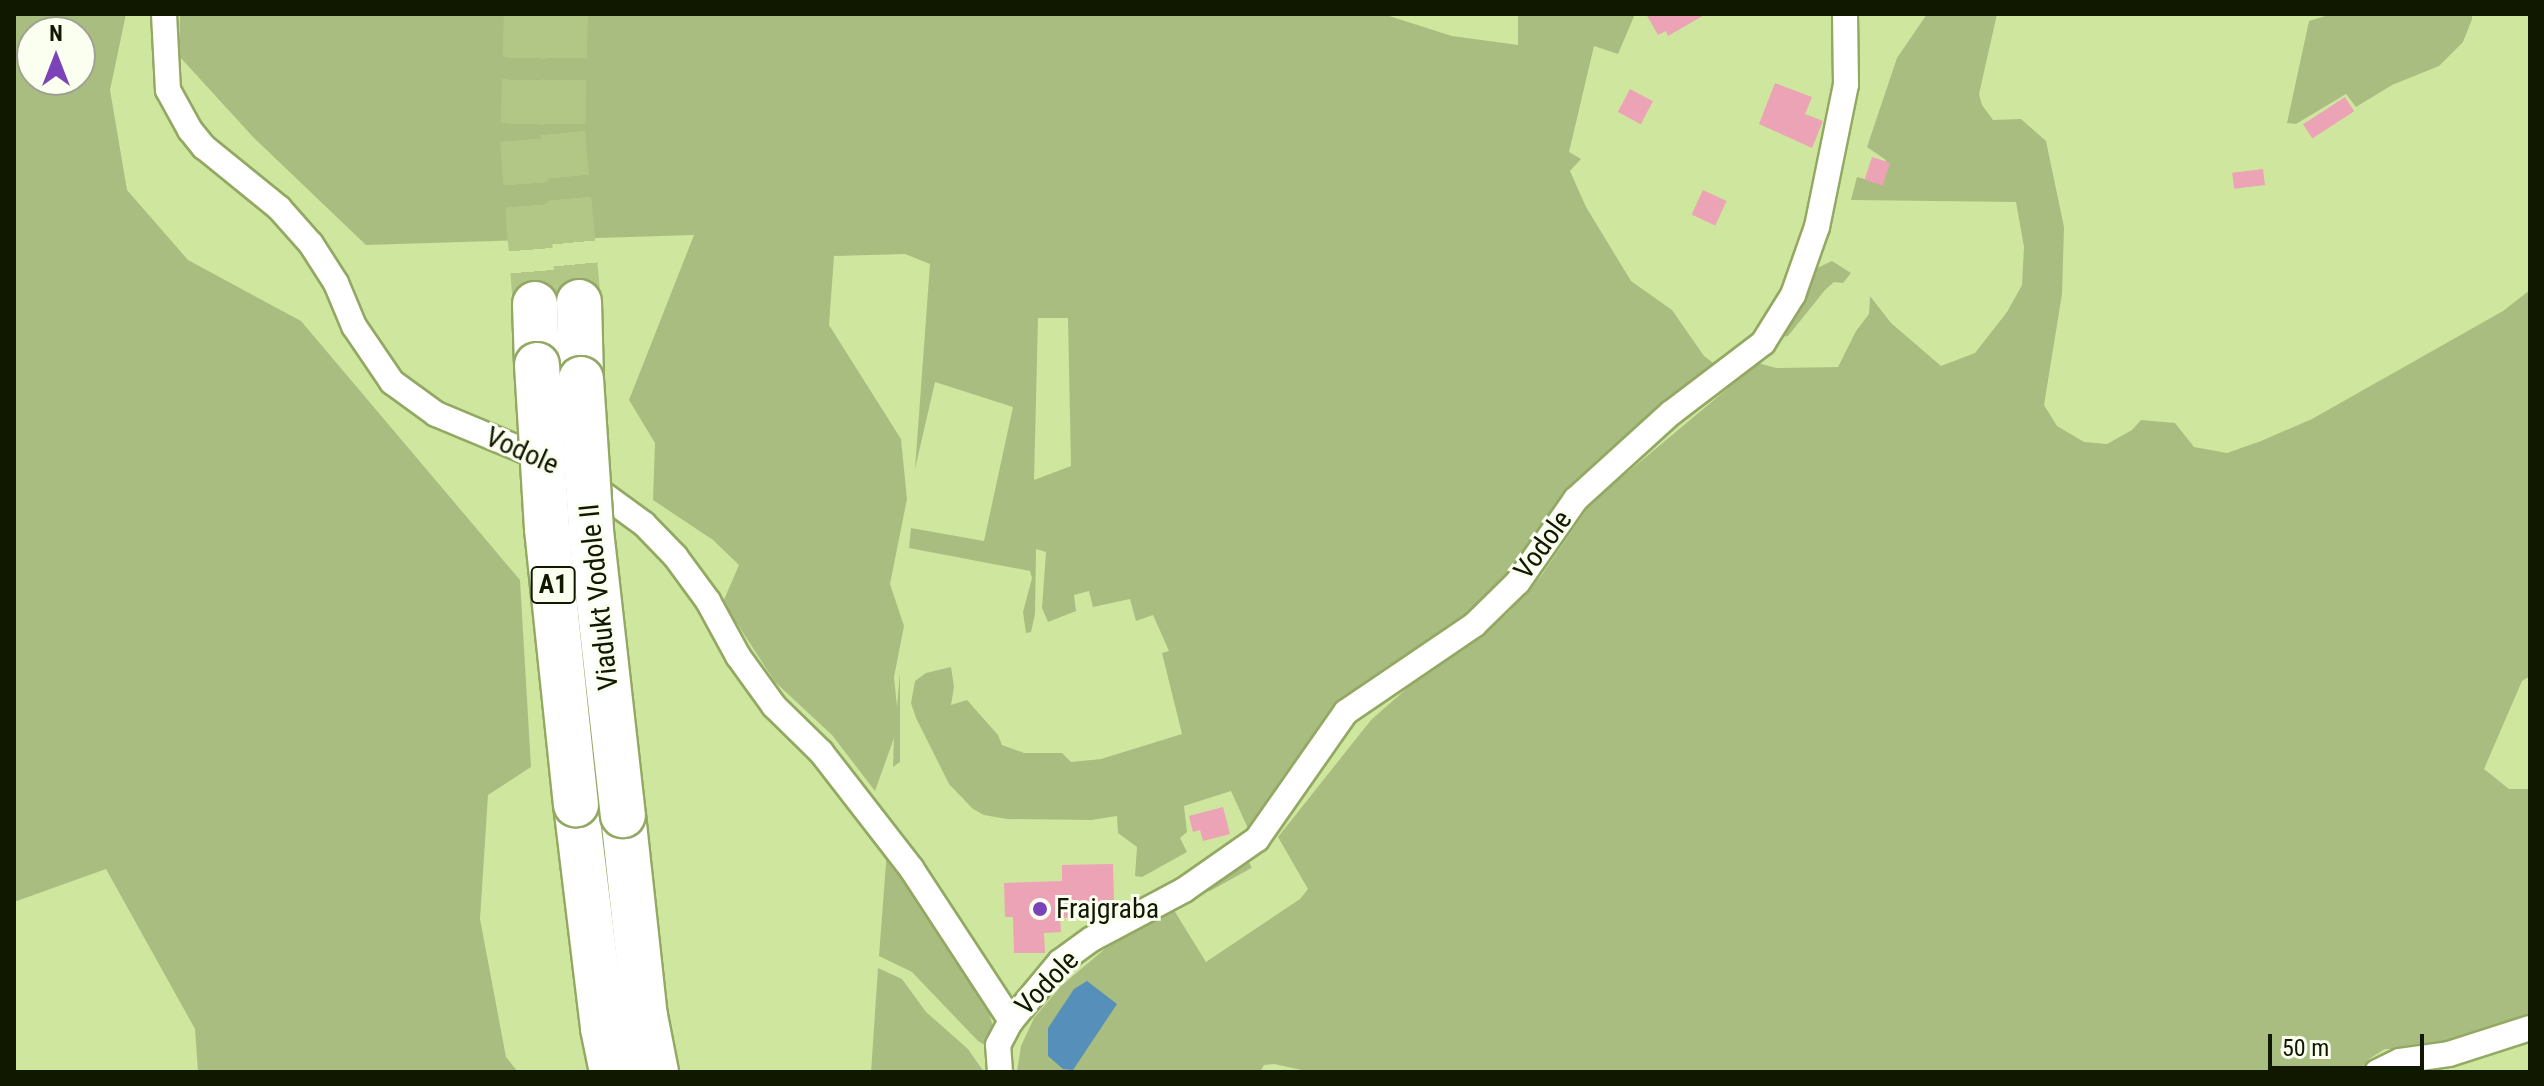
<!DOCTYPE html>
<style>
body{margin:0}
#map{position:relative;width:2544px;height:1086px;overflow:hidden;background:#cfe69e;font-family:"Roboto Condensed",sans-serif}
div>[style]{position:absolute}
.green>*{inset:0;background:#aabd81;transform-origin:0 0}
.water>*{inset:0;background:#568fba}
.building>*{inset:0;background:#eca3b5;transform-origin:0 0}
.motorway-tunnel>*{height:44px;margin-top:-22px;transform-origin:0;background:repeating-linear-gradient(90deg,#b2c786 0 44px,transparent 0 66px)}
.roads{filter:drop-shadow(2px 0 #93a963) drop-shadow(-2px 0 #93a963) drop-shadow(0 2px #93a963) drop-shadow(0 -2px #93a963)}
.minor>*{height:24px;margin:-12px;padding:0 12px;transform-origin:12px;border-radius:12px;background:#fff}
.motorway>*{height:44px;margin:-22px;padding:0 22px;transform-origin:22px;border-radius:22px;background:#fff}
.bridges{filter:drop-shadow(2px 0 #93a963) drop-shadow(-2px 0 #93a963) drop-shadow(0 2px #93a963) drop-shadow(0 -2px #93a963)}
.motorway-bridge>*{height:44px;margin:-22px;padding:0 22px;transform-origin:22px;border-radius:22px;background:#fff}
.dots>*{width:22px;height:22px;translate:-50% -50%;box-sizing:border-box;border:4px solid #fafff0;border-radius:50%}
span{translate:-50% -50%;white-space:nowrap;text-align:center;line-height:1.15;-webkit-text-stroke:6px #fafff0;paint-order:stroke}
.shield-label span{padding:2px 6px;background:#fafff0;border:2px solid;border-radius:6px;-webkit-text-stroke-width:0}
.shield-label{font-size:26px;color:#111800;font-weight:700}
.street-label{font-size:28px;color:#111800}
.poi-label{font-size:28px;color:#111800}
.left{translate:0 -50%;text-align:left}
.frame{position:absolute;inset:0;border:16px solid #111800;pointer-events:none}
.north{position:absolute;left:16px;top:16px;width:80px;height:80px;box-sizing:border-box;background:#fafff0;border:2px solid #9da390;border-radius:50%;rotate:0deg;font-size:22px;font-weight:700;line-height:32px;text-align:center;color:#111800}
.north::after{content:'';display:block;margin:auto;width:28px;height:36px;background:#7c42b8;clip-path:polygon(50% 0,100% 100%,50% 72%,0 100%)}
.scale{position:absolute;left:2268px;top:1034px;width:156px;height:36px;box-sizing:border-box;border:4px solid #111800;border-top:0;padding-left:10px;font-size:24px;line-height:28px;white-space:nowrap;color:#111800;-webkit-text-stroke:6px #fafff0;paint-order:stroke}
</style>
<div id="map">
<div class="green">
<div style="clip-path:polygon(evenodd,14px 14px,126px 14px,110px 90px,127px 190px,188px 260px,301px 321px,520px 580px,531px 767px,488px 795px,480px 919px,506px 1057px,518px 1072px,198px 1072px,195px 1029px,106px 869px,14px 902px,14px 14px,32px 32px,80px 32px,80px 80px,32px 80px,32px 32px)"></div>
<div style="clip-path:polygon(evenodd,180px 14px,1383px 14px,1452px 36px,1518px 45px,1518px 14px,1635px 14px,1618px 54px,1594px 46px,1569px 152px,1581px 159px,1570px 171px,1586px 207px,1631px 281px,1672px 310px,1704px 356px,1720px 368px,1504px 587px,1366px 698px,1251px 835px,1231px 791px,1184px 806px,1187px 832px,1180px 838px,1187px 852px,1142px 877px,1135px 876px,1137px 847px,1118px 833px,1117px 816px,1091px 820px,1007px 819px,984px 815px,973px 809px,949px 784px,916px 718px,911px 703px,915px 681px,926px 673px,951px 667px,954px 687px,951px 705px,967px 700px,998px 735px,1002px 745px,1024px 753px,1062px 753px,1071px 762px,1101px 759px,1182px 734px,1162px 653px,1169px 651px,1153px 615px,1136px 621px,1130px 599px,1093px 607px,1089px 591px,1074px 595px,1076px 611px,1048px 622px,1042px 608px,1046px 552px,1036px 549px,1035px 614px,1031px 632px,1026px 633px,1023px 612px,1032px 578px,1030px 571px,909px 548px,911px 528px,984px 541px,1013px 407px,935px 382px,915px 469px,930px 264px,905px 254px,834px 256px,829px 325px,901px 439px,907px 499px,890px 584px,904px 626px,894px 677px,897px 707px,900px 672px,900px 762px,893px 767px,894px 738px,875px 791px,832px 735px,775px 682px,723px 602px,739px 565px,713px 540px,653px 500px,655px 443px,629px 400px,694px 235px,366px 245px,254px 138px,179px 56px,180px 14px,1038px 318px,1068px 318px,1071px 466px,1034px 480px,1038px 318px)"></div>
<div style="clip-path:polygon(1927px 14px,1997px 14px,1979px 94px,1982px 105px,1993px 120px,2021px 119px,2046px 141px,2064px 227px,2062px 294px,2044px 405px,2057px 426px,2084px 442px,2107px 444px,2132px 430px,2141px 420px,2175px 423px,2194px 447px,2227px 453px,2261px 441px,2312px 419px,2503px 311px,2530px 290px,2530px 676px,2522px 681px,2484px 769px,2509px 789px,2530px 789px,2530px 1020px,2472px 1040px,2418px 1049px,2385px 1049px,2369px 1059px,2358px 1072px,1311px 1072px,1274px 1064px,1264px 1065px,1260px 1072px,1017px 1072px,1021px 1046px,1034px 1018px,1061px 986px,1127px 930px,1172px 907px,1206px 962px,1300px 899px,1308px 889px,1278px 837px,1371px 720px,1422px 675px,1465px 649px,1509px 612px,1541px 576px,1591px 503px,1758px 363px,1776px 368px,1838px 367px,1856px 331px,1869px 314px,1870px 296px,1891px 323px,1941px 366px,1975px 353px,2007px 312px,2022px 285px,2024px 247px,2016px 202px,1851px 200px,1857px 177px,1879px 183px,1886px 160px,1867px 147px,1897px 58px)"></div>
<div style="clip-path:polygon(2332px 14px,2472px 14px,2472px 19px,2463px 42px,2439px 66px,2392px 85px,2356px 107px,2346px 94px,2296px 124px,2287px 123px,2309px 21px)"></div>
<div style="clip-path:polygon(1832px 261px,1851px 273px,1843px 283px,1834px 282px,1825px 290px,1788px 336px,1778px 337px,1815px 269px)"></div>
<div style="clip-path:polygon(887px 850px,983px 989px,992px 1023px,993px 1050px,978px 1041px,912px 972px,879px 956px)"></div>
<div style="left:1247px;top:859px;width:10px;height:49px;rotate:61deg"></div>
<div style="clip-path:polygon(878px 968px,902px 979px,926px 1012px,968px 1049px,984px 1072px,871px 1072px)"></div>
</div>
<div class="water">
<div style="clip-path:polygon(1087px 981px,1117px 1004px,1073px 1070px,1063px 1069px,1048px 1056px,1048px 1028px,1074px 989px)"></div>
</div>
<div class="building">
<div style="clip-path:polygon(1646px 14px,1706px 14px,1668px 36px,1666px 31px,1658px 35px)"></div>
<div style="clip-path:polygon(1775px 83px,1812px 97px,1805px 114px,1823px 121px,1812px 148px,1759px 124px)"></div>
<div style="left:1630px;top:89px;width:26px;height:26px;rotate:28deg"></div>
<div style="left:2345px;top:97px;width:17px;height:50px;rotate:57deg"></div>
<div style="left:1872px;top:157px;width:19px;height:24px;rotate:18deg"></div>
<div style="left:2263px;top:169px;width:16px;height:31px;rotate:83deg"></div>
<div style="left:1703px;top:190px;width:26px;height:27px;rotate:25deg"></div>
<div style="clip-path:polygon(1223px 807px,1230px 834px,1203px 841px,1200px 830px,1193px 832px,1189px 816px)"></div>
<div style="clip-path:polygon(1113px 864px,1114px 902px,1076px 908px,1076px 917px,1060px 918px,1061px 932px,1044px 933px,1045px 953px,1014px 953px,1013px 917px,1005px 917px,1004px 883px,1062px 881px,1062px 865px)"></div>
</div>
<div class="motorway-tunnel">
<div style="left:526px;top:14px;width:126px;rotate:91.8deg"></div>
<div style="left:522px;top:140px;width:165px;rotate:85.5deg"></div>
<div style="left:566px;top:14px;width:119px;rotate:91.4deg"></div>
<div style="left:563px;top:133px;width:170px;rotate:84.6deg"></div>
</div>
<div class="roads">
<div class="minor">
<div style="left:164px;top:14px;width:76px;rotate:87deg"></div>
<div style="left:168px;top:90px;width:46px;rotate:61.2deg"></div>
<div style="left:190px;top:130px;width:22px;rotate:51deg"></div>
<div style="left:204px;top:147px;width:97px;rotate:39.1deg"></div>
<div style="left:279px;top:208px;width:48px;rotate:48.4deg"></div>
<div style="left:311px;top:244px;width:46px;rotate:57.3deg"></div>
<div style="left:336px;top:283px;width:47px;rotate:67.3deg"></div>
<div style="left:354px;top:326px;width:68px;rotate:55.8deg"></div>
<div style="left:392px;top:382px;width:54px;rotate:36deg"></div>
<div style="left:436px;top:414px;width:122px;rotate:22.6deg"></div>
<div style="left:585px;top:481px;width:73px;rotate:36.1deg"></div>
<div style="left:644px;top:524px;width:45px;rotate:45.9deg"></div>
<div style="left:675px;top:556px;width:56px;rotate:53.7deg"></div>
<div style="left:708px;top:601px;width:63px;rotate:61.4deg"></div>
<div style="left:738px;top:656px;width:62px;rotate:54.2deg"></div>
<div style="left:774px;top:706px;width:66px;rotate:44.4deg"></div>
<div style="left:821px;top:752px;width:147px;rotate:52.2deg"></div>
<div style="left:911px;top:868px;width:183px;rotate:56.8deg"></div>
<div style="left:1000px;top:1072px;width:27px;rotate:-94deg"></div>
<div style="left:998px;top:1045px;width:27px;rotate:-62deg"></div>
<div style="left:1011px;top:1021px;width:77px;rotate:-50.3deg"></div>
<div style="left:1060px;top:962px;width:39px;rotate:-36deg"></div>
<div style="left:1092px;top:939px;width:104px;rotate:-28deg"></div>
<div style="left:1184px;top:890px;width:89px;rotate:-34.9deg"></div>
<div style="left:1257px;top:839px;width:155px;rotate:-55deg"></div>
<div style="left:1346px;top:712px;width:155px;rotate:-34.2deg"></div>
<div style="left:1474px;top:625px;width:62px;rotate:-44.3deg"></div>
<div style="left:1518px;top:582px;width:101px;rotate:-55.1deg"></div>
<div style="left:1576px;top:499px;width:128px;rotate:-42.2deg"></div>
<div style="left:1671px;top:413px;width:116px;rotate:-37.3deg"></div>
<div style="left:1763px;top:343px;width:57px;rotate:-58deg"></div>
<div style="left:1793px;top:295px;width:72px;rotate:-70.6deg"></div>
<div style="left:1817px;top:227px;width:145px;rotate:-78.5deg"></div>
<div style="left:1846px;top:85px;width:71px;rotate:-90.8deg"></div>
<div style="left:2377px;top:1072px;width:25px;rotate:-26deg"></div>
<div style="left:2400px;top:1061px;width:49px;rotate:-8.1deg"></div>
<div style="left:2449px;top:1054px;width:85px;rotate:-17.8deg"></div>
</div>
<div class="motorway">
<div style="left:579px;top:302px;width:77px;rotate:88.5deg"></div>
<div style="left:535px;top:304px;width:61px;rotate:88.1deg"></div>
<div style="left:576px;top:804px;width:226px;rotate:83.1deg"></div>
<div style="left:603px;top:1028px;width:45px;rotate:78.4deg"></div>
<div style="left:623px;top:815px;width:202px;rotate:83.8deg"></div>
<div style="left:645px;top:1016px;width:57px;rotate:78.9deg"></div>
</div>
</div>
<div class="bridges">
<div class="motorway-bridge">
<div style="left:537px;top:365px;width:164px;rotate:86.5deg"></div>
<div style="left:547px;top:529px;width:277px;rotate:84deg"></div>
<div style="left:581px;top:379px;width:152px;rotate:86.2deg"></div>
<div style="left:591px;top:531px;width:286px;rotate:83.6deg"></div>
</div>
</div>
<div class="dots">
<div style="left:1040px;top:909px;background:#7c42b8"></div>
</div>
<div class="shield-label">
<span style="left:553px;top:585px">A1</span>
</div>
<div class="street-label">
<span style="left:522px;top:451px;rotate:24deg">Vodole</span>
<span style="left:1543px;top:545px;rotate:-54deg">Vodole</span>
<span style="left:599px;top:597px;rotate:-96deg">Viadukt Vodole II</span>
<span style="left:1047px;top:983px;rotate:-46deg">Vodole</span>
</div>
<div class="poi-label">
<span class="left" style="left:1056px;top:909px">Frajgraba</span>
</div>
<div class="frame"></div>
<div class="north">N</div>
<div class="scale">50 m</div>
</div>
